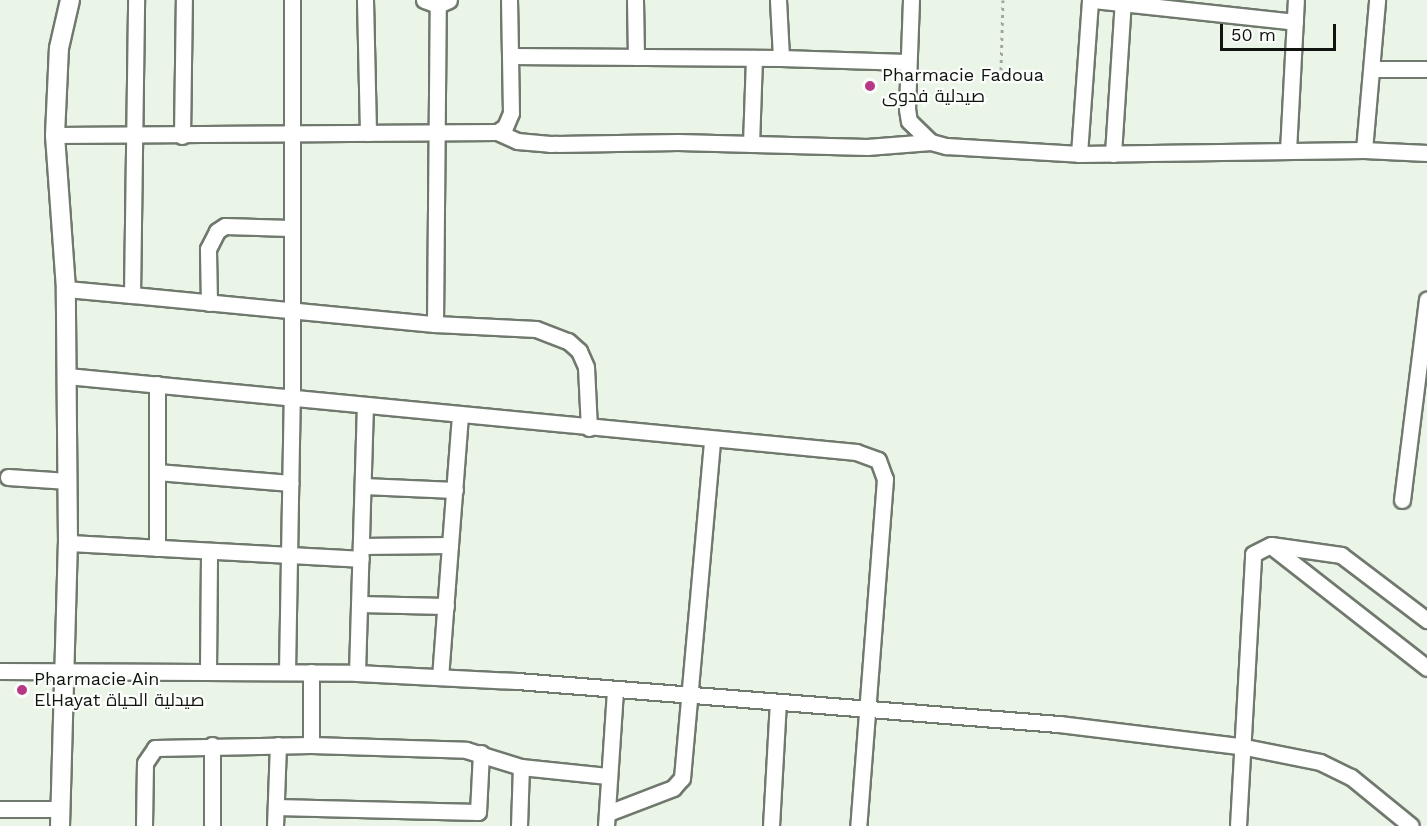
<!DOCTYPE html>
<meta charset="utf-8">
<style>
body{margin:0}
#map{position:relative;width:1427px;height:826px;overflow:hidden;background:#eaf4e7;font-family:"Work Sans",Cairo,sans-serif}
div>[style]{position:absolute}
.path>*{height:3px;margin-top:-1.5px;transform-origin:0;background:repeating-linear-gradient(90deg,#a0a89e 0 3px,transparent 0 7.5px)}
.roads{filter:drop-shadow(2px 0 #70796d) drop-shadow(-2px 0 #70796d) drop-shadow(0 2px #70796d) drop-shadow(0 -2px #70796d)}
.minor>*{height:15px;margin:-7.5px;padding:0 7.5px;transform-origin:7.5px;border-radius:7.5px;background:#fff}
.tertiary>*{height:18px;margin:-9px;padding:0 9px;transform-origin:9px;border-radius:9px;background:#fff}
.dots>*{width:16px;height:16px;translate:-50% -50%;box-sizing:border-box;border:3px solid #fcfefc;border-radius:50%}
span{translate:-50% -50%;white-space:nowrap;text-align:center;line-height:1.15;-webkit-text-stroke:4.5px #fcfefc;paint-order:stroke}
.poi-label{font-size:18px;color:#10130f}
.left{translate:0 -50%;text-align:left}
.scale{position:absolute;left:1220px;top:24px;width:116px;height:27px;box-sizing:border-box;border:3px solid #10130f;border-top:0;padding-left:8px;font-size:18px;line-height:21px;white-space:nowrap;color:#10130f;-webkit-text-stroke:4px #fcfefc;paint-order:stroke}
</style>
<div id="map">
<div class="path">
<div style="left:1001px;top:70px;width:70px;rotate:-88.4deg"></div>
</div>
<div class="roads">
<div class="minor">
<div style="left:365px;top:0;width:133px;rotate:88.7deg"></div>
<div style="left:424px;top:0;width:15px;rotate:20deg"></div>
<div style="left:438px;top:5px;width:12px;rotate:-24deg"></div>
<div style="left:635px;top:0;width:57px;rotate:89deg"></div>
<div style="left:778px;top:0;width:58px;rotate:87deg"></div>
<div style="left:781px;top:58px;width:126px;rotate:1.8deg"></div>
<div style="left:911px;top:0;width:109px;rotate:92.1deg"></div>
<div style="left:907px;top:109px;width:12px;rotate:81deg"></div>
<div style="left:909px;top:121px;width:30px;rotate:44deg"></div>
<div style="left:931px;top:142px;width:16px;rotate:15deg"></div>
<div style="left:946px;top:146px;width:133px;rotate:3.4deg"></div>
<div style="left:1079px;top:154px;width:285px;rotate:-0.8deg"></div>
<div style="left:1364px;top:150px;width:63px;rotate:2.7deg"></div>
<div style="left:1094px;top:0;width:202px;rotate:6.2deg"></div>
<div style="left:510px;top:56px;width:271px;rotate:0.4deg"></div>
<div style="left:1372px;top:69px;width:55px"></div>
<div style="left:497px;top:132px;width:22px;rotate:24deg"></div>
<div style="left:517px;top:141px;width:33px;rotate:5deg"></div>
<div style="left:550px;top:144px;width:128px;rotate:-0.9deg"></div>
<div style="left:678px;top:142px;width:189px;rotate:1.5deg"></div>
<div style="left:867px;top:147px;width:64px;rotate:-4.5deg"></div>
<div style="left:55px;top:135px;width:442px;rotate:-0.4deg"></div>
<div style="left:497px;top:132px;width:9px;rotate:-32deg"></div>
<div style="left:505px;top:127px;width:15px;rotate:-67deg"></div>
<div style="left:511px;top:113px;width:113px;rotate:-91deg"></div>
<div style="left:182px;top:136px;width:136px;rotate:-89.2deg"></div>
<div style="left:751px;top:144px;width:86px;rotate:-88deg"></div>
<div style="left:1364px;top:150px;width:151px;rotate:-85deg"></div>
<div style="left:1288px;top:151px;width:151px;rotate:-87deg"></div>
<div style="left:1079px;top:154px;width:154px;rotate:-85.9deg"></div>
<div style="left:1113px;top:154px;width:154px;rotate:-86.3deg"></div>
<div style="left:66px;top:289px;width:66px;rotate:5.2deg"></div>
<div style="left:132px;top:295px;width:295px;rotate:-89.2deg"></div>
<div style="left:132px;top:295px;width:304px;rotate:5.5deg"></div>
<div style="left:435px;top:324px;width:319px;rotate:-89.5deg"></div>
<div style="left:209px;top:303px;width:54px;rotate:-91.1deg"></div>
<div style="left:208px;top:249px;width:20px;rotate:-63deg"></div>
<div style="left:217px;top:231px;width:9px;rotate:-32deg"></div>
<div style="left:225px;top:226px;width:65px;rotate:1.8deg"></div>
<div style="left:435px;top:324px;width:101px;rotate:2.8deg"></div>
<div style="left:536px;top:329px;width:34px;rotate:21deg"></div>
<div style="left:568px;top:341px;width:15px;rotate:42deg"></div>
<div style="left:579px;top:351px;width:17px;rotate:66deg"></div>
<div style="left:586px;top:367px;width:61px;rotate:87.2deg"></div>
<div style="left:67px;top:376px;width:793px;rotate:5.5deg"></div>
<div style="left:856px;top:452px;width:23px;rotate:20deg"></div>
<div style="left:878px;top:460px;width:20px;rotate:70deg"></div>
<div style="left:885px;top:479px;width:348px;rotate:94.4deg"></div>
<div style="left:157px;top:472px;width:134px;rotate:4.7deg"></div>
<div style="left:8px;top:477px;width:60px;rotate:3.8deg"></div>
<div style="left:363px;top:486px;width:92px;rotate:2.5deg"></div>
<div style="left:1402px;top:500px;width:202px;rotate:-82.9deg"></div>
<div style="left:68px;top:543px;width:293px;rotate:3.1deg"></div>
<div style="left:450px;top:545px;width:130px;rotate:-85.6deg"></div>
<div style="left:361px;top:546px;width:89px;rotate:-0.6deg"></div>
<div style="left:450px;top:545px;width:132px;rotate:94.3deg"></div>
<div style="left:1271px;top:546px;width:198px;rotate:38deg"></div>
<div style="left:157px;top:548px;width:164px;rotate:-90deg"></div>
<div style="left:359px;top:604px;width:87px;rotate:1.3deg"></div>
<div style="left:0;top:671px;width:357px;rotate:0.3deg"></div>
<div style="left:357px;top:673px;width:160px;rotate:2.9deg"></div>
<div style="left:517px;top:681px;width:544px;rotate:4.54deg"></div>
<div style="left:1059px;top:724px;width:187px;rotate:7deg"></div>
<div style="left:1245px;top:747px;width:76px;rotate:11.3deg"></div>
<div style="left:1320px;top:762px;width:34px;rotate:26deg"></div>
<div style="left:1351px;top:777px;width:77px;rotate:39.2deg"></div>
<div style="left:208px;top:671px;width:120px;rotate:-89.5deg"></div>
<div style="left:287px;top:672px;width:275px;rotate:-89deg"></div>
<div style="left:292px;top:397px;width:397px;rotate:-90deg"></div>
<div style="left:357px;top:673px;width:268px;rotate:-88.3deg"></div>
<div style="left:311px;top:745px;width:155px;rotate:1.8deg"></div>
<div style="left:466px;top:750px;width:58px;rotate:17.2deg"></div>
<div style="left:276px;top:807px;width:202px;rotate:1.4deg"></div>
<div style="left:478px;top:812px;width:59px;rotate:-87.1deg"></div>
<div style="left:0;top:809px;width:60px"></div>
<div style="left:608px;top:813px;width:70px;rotate:-21deg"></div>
<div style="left:673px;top:788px;width:13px;rotate:-48deg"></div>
<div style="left:682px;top:778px;width:339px;rotate:-84.9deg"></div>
<div style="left:144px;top:826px;width:63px;rotate:-89.1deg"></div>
<div style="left:145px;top:763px;width:18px;rotate:-56deg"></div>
<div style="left:155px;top:748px;width:156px;rotate:-1.1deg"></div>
<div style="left:311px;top:745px;width:73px;rotate:-90deg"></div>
<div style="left:212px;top:826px;width:81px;rotate:-90deg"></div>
<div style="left:275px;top:826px;width:81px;rotate:-87.9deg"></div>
<div style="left:519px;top:826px;width:59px;rotate:-88.1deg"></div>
<div style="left:521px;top:767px;width:87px;rotate:5.9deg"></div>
<div style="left:606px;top:826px;width:137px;rotate:-86.2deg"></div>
<div style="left:771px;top:826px;width:124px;rotate:-86.8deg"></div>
<div style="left:1238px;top:826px;width:272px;rotate:-86.8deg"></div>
<div style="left:1253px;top:554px;width:20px;rotate:-27deg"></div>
<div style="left:1271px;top:545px;width:71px;rotate:8.1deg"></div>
<div style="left:1341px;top:555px;width:108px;rotate:37.1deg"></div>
</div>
<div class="tertiary">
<div style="left:60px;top:826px;width:283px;rotate:-88.4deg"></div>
<div style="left:68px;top:543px;width:254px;rotate:-90.5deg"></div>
<div style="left:66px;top:289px;width:154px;rotate:-94.1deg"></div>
<div style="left:55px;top:135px;width:87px;rotate:-87.4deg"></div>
<div style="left:59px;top:48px;width:49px;rotate:-77.1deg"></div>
</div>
</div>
<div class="dots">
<div style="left:870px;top:86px;background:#b73885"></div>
<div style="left:22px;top:690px;background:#b73885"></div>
</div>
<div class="poi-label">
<span class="left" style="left:882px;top:86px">Pharmacie Fadoua<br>صيدلية فدوى</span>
<span class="left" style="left:34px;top:690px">Pharmacie Ain<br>ElHayat صيدلية الحياة</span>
</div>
<div class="scale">50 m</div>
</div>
